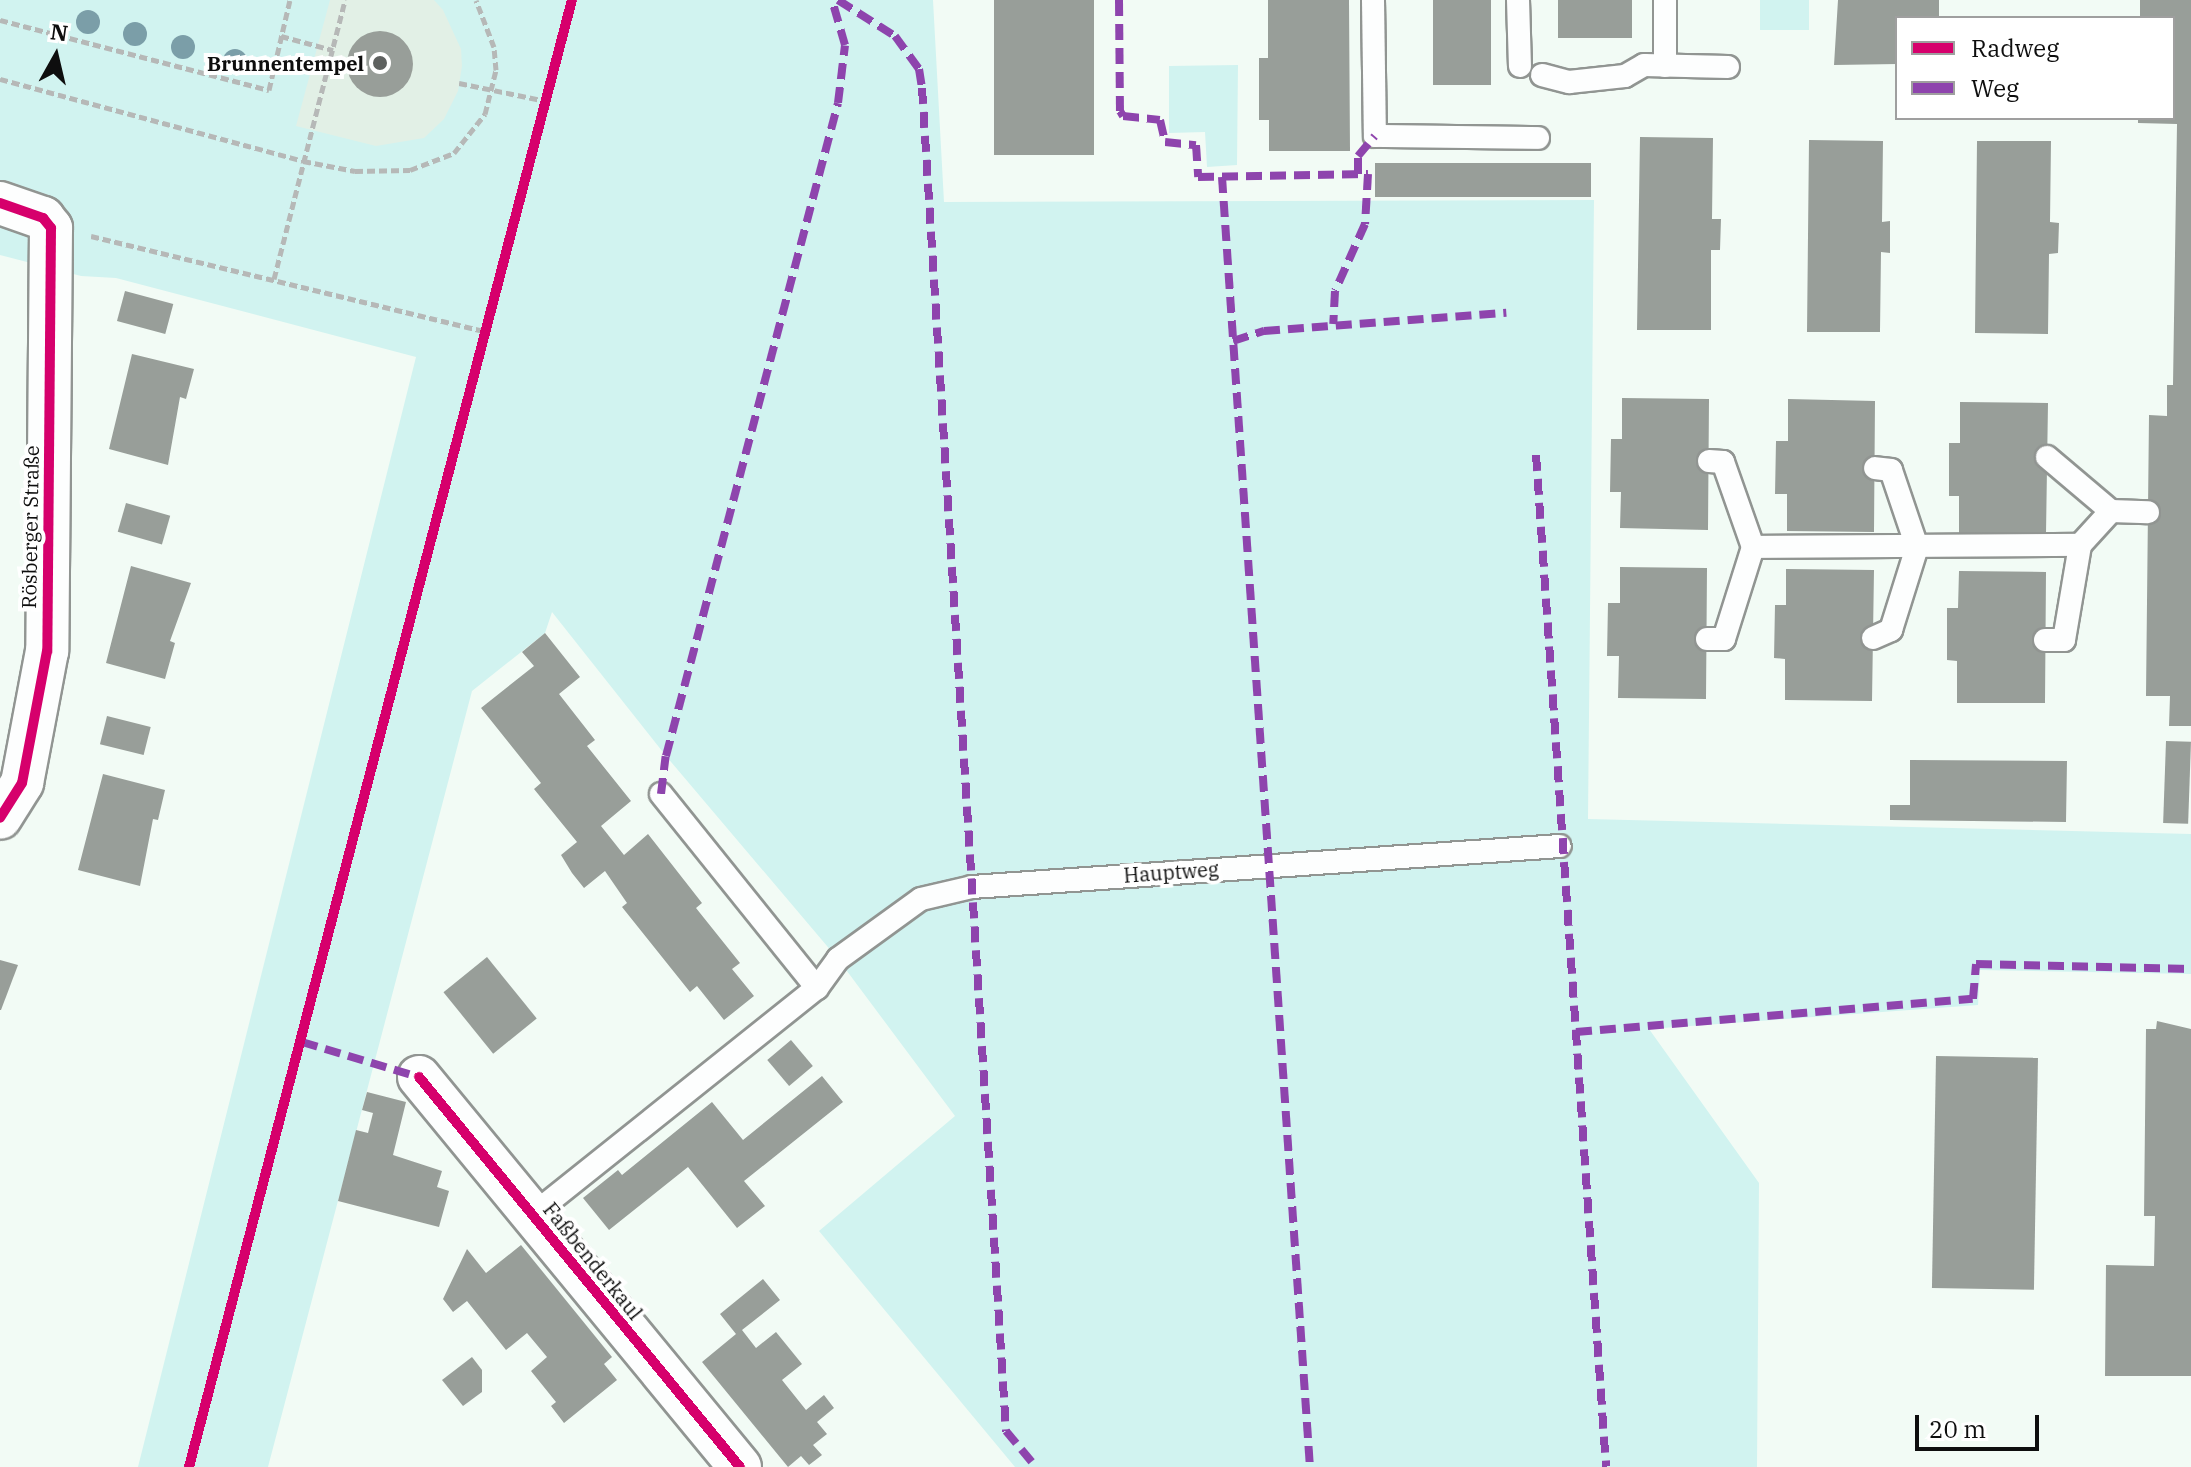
<!DOCTYPE html>
<meta charset="utf-8">
<style>
body{margin:0}
#map{position:relative;width:2191px;height:1467px;overflow:hidden;background:#f2fbf5;font-family:"IBM Plex Serif",serif}
div>[style]{position:absolute}
.green>*{inset:0;background:#d1f3f0;transform-origin:0 0}
.plaza>*{inset:0;background:#e2f0e6}
.building>*{inset:0;background:#989e99;transform-origin:0 0}
.round{border-radius:50%}
.path>*{height:5px;margin-top:-2.5px;transform-origin:0;background:repeating-linear-gradient(90deg,#b6b8b7 0 8px,transparent 0 12px)}
.roads{filter:drop-shadow(2px 0 #919592) drop-shadow(-2px 0 #919592) drop-shadow(0 2px #919592) drop-shadow(0 -2px #919592)}
.service>*{height:22px;margin:-11px;padding:0 11px;transform-origin:11px;border-radius:11px;background:#fdfefe}
.minor>*{height:42px;margin:-21px;padding:0 21px;transform-origin:21px;border-radius:21px;background:#fdfefe}
.quiet>*{height:8px;margin-top:-4px;transform-origin:0;background:repeating-linear-gradient(90deg,#8e44ad 0 16px,transparent 0 24px)}
.cycleway>*{height:10px;margin:-5px;padding:0 5px;transform-origin:5px;border-radius:5px;background:#d6006c}
.trees>*{width:24px;height:24px;margin:-12px;border-radius:50%;background:#7b9ea8}
.dots>*{width:22px;height:22px;translate:-50% -50%;box-sizing:border-box;border:4px solid #fff;border-radius:50%}
span{translate:-50% -50%;white-space:nowrap;text-align:center;line-height:1.15;-webkit-text-stroke:8px #fff;paint-order:stroke}
.poi-label{font-size:20px;color:#0e0e0e;font-weight:700}
.right{translate:-100% -50%;text-align:right}
.street-label{font-size:20px;color:#0e0e0e}
.legend{position:absolute;left:1895px;top:16px;width:280px;height:104px;box-sizing:border-box;background:#fff;border:2px solid #9f9f9f;margin:0;padding:10px 14px;list-style:none;font-size:24px;color:#0e0e0e}
.legend li{display:flex;align-items:center;gap:16px;height:40px}
.legend b{width:40px;border:2px solid #9f9f9f}
.north{position:absolute;left:16px;top:16px;width:80px;height:80px;-webkit-text-stroke:6px #fff;paint-order:stroke;rotate:8deg;font-size:22px;font-weight:700;line-height:32px;text-align:center;color:#0e0e0e}
.north::after{content:'';display:block;margin:auto;width:28px;height:36px;background:#0e0e0e;clip-path:polygon(50% 0,100% 100%,50% 72%,0 100%)}
.scale{position:absolute;left:1915px;top:1415px;width:124px;height:36px;box-sizing:border-box;border:4px solid #0e0e0e;border-top:0;padding-left:10px;font-size:24px;line-height:28px;white-space:nowrap;color:#0e0e0e;-webkit-text-stroke:6px #fff;paint-order:stroke}
</style>
<div id="map">
<div class="green">
<div style="clip-path:polygon(0 0,933px 0,944px 202px,1594px 200px,1588px 819px,2191px 834px,2191px 974px,1980px 970px,1978px 1005px,1649px 1029px,1759px 1183px,1757px 1467px,1015px 1467px,819px 1231px,955px 1116px,838px 959px,666px 756px,552px 612px,545px 633px,472px 691px,268px 1467px,138px 1467px,416px 357px,116px 278px,81px 276px,0 255px)"></div>
<div style="left:1760px;top:0;width:49px;height:30px"></div>
<div style="clip-path:polygon(1238px 65px,1237px 165px,1207px 167px,1205px 132px,1169px 133px,1169px 66px)"></div>
</div>
<div class="plaza">
<div style="clip-path:polygon(330px 0,434px 0,443px 10px,461px 49px,462px 66px,458px 91px,444px 119px,424px 138px,376px 146px,296px 126px)"></div>
</div>
<div class="building">
<div style="left:994px;top:0;width:100px;height:155px"></div>
<div style="clip-path:polygon(1268px 0,1349px 0,1350px 151px,1269px 151px,1269px 120px,1259px 120px,1259px 58px,1268px 58px)"></div>
<div style="left:1433px;top:0;width:58px;height:85px"></div>
<div style="left:1558px;top:0;width:74px;height:38px"></div>
<div style="clip-path:polygon(1838px 0,1939px 0,1939px 18px,1897px 18px,1897px 64px,1834px 65px)"></div>
<div style="clip-path:polygon(2140px 0,2191px 0,2191px 726px,2169px 726px,2170px 696px,2146px 696px,2149px 415px,2167px 416px,2167px 385px,2173px 385px,2177px 124px,2138px 123px,2138px 118px,2173px 118px,2173px 18px,2140px 18px)"></div>
<div class="round" style="left:347px;top:31px;width:66px;height:66px"></div>
<div style="clip-path:polygon(1640px 137px,1713px 138px,1712px 219px,1721px 219px,1720px 250px,1711px 250px,1711px 330px,1637px 330px)"></div>
<div style="clip-path:polygon(1809px 140px,1883px 141px,1882px 222px,1890px 221px,1890px 253px,1881px 252px,1880px 332px,1807px 332px)"></div>
<div style="clip-path:polygon(1977px 141px,2051px 141px,2050px 222px,2059px 223px,2058px 253px,2049px 254px,2048px 334px,1975px 333px)"></div>
<div style="left:1591px;top:163px;width:34px;height:216px;rotate:90deg"></div>
<div style="left:125px;top:291px;width:50px;height:31px;rotate:15deg"></div>
<div style="clip-path:polygon(132px 354px,194px 369px,186px 399px,180px 397px,168px 465px,109px 449px)"></div>
<div style="clip-path:polygon(1622px 398px,1709px 399px,1708px 530px,1620px 528px,1621px 492px,1610px 492px,1611px 439px,1622px 439px)"></div>
<div style="clip-path:polygon(1788px 399px,1875px 401px,1874px 532px,1787px 531px,1787px 494px,1775px 494px,1776px 441px,1788px 441px)"></div>
<div style="clip-path:polygon(1960px 402px,2048px 403px,2046px 534px,1959px 533px,1959px 496px,1949px 496px,1949px 443px,1960px 443px)"></div>
<div style="left:126px;top:503px;width:46px;height:30px;rotate:16deg"></div>
<div style="clip-path:polygon(131px 566px,191px 583px,170px 641px,175px 643px,165px 679px,106px 663px)"></div>
<div style="clip-path:polygon(1620px 567px,1707px 568px,1706px 699px,1618px 698px,1619px 656px,1607px 656px,1608px 603px,1620px 603px)"></div>
<div style="clip-path:polygon(1786px 569px,1874px 570px,1872px 701px,1785px 700px,1785px 659px,1774px 658px,1775px 605px,1786px 605px)"></div>
<div style="clip-path:polygon(1959px 571px,2046px 572px,2045px 703px,1957px 703px,1957px 661px,1947px 660px,1947px 608px,1958px 608px)"></div>
<div style="clip-path:polygon(545px 633px,580px 677px,559px 694px,595px 740px,587px 746px,631px 801px,601px 826px,624px 855px,648px 834px,702px 903px,696px 908px,740px 963px,732px 969px,754px 996px,724px 1020px,697px 986px,690px 992px,622px 907px,627px 903px,605px 871px,584px 888px,572px 873px,561px 855px,577px 842px,534px 789px,541px 783px,481px 708px,534px 666px,522px 652px)"></div>
<div style="left:107px;top:716px;width:45px;height:29px;rotate:14deg"></div>
<div style="left:2166px;top:741px;width:25px;height:82px;rotate:2deg"></div>
<div style="clip-path:polygon(1910px 760px,2067px 761px,2066px 822px,1890px 820px,1890px 805px,1910px 805px)"></div>
<div style="clip-path:polygon(103px 774px,165px 790px,158px 820px,153px 819px,140px 886px,78px 870px)"></div>
<div style="left:487px;top:957px;width:79px;height:56px;rotate:51deg"></div>
<div style="clip-path:polygon(0 960px,18px 965px,1px 1010px,0 1010px)"></div>
<div style="clip-path:polygon(2157px 1021px,2191px 1029px,2191px 1376px,2105px 1376px,2106px 1265px,2154px 1266px,2155px 1216px,2144px 1216px,2146px 1029px,2156px 1029px)"></div>
<div style="left:791px;top:1040px;width:34px;height:31px;rotate:50deg"></div>
<div style="left:1936px;top:1056px;width:102px;height:232px;rotate:1deg"></div>
<div style="clip-path:polygon(822px 1076px,843px 1102px,744px 1181px,765px 1206px,737px 1228px,688px 1167px,609px 1230px,583px 1198px,618px 1170px,622px 1175px,712px 1102px,743px 1140px)"></div>
<div style="clip-path:polygon(367px 1092px,406px 1102px,393px 1155px,442px 1171px,437px 1187px,449px 1191px,439px 1227px,338px 1201px,356px 1130px,368px 1133px,373px 1113px,362px 1110px)"></div>
<div style="clip-path:polygon(521px 1245px,612px 1357px,604px 1364px,617px 1380px,564px 1423px,551px 1406px,556px 1402px,531px 1371px,547px 1357px,527px 1333px,506px 1350px,467px 1301px,453px 1312px,443px 1299px,467px 1249px,486px 1273px)"></div>
<div style="clip-path:polygon(763px 1279px,780px 1300px,742px 1330px,756px 1348px,776px 1332px,802px 1364px,782px 1380px,806px 1410px,824px 1395px,834px 1408px,817px 1422px,827px 1434px,813px 1445px,822px 1455px,809px 1465px,801px 1456px,788px 1467px,702px 1362px,736px 1334px,720px 1314px)"></div>
<div style="clip-path:polygon(472px 1357px,482px 1370px,482px 1392px,463px 1406px,442px 1380px)"></div>
</div>
<div class="path">
<div style="left:0;top:20px;width:278px;rotate:14.6deg"></div>
<div style="left:269px;top:90px;width:92px;rotate:-76.9deg"></div>
<div style="left:281px;top:36px;width:54px;rotate:15.1deg"></div>
<div style="left:0;top:79px;width:314px;rotate:15.1deg"></div>
<div style="left:303px;top:161px;width:53px;rotate:10.9deg"></div>
<div style="left:355px;top:171px;width:55px;rotate:-1deg"></div>
<div style="left:410px;top:170px;width:47px;rotate:-21.1deg"></div>
<div style="left:454px;top:153px;width:50px;rotate:-51.5deg"></div>
<div style="left:485px;top:114px;width:45px;rotate:-76deg"></div>
<div style="left:496px;top:70px;width:23px;rotate:-95deg"></div>
<div style="left:494px;top:47px;width:50px;rotate:-111deg"></div>
<div style="left:459px;top:83px;width:89px;rotate:11.7deg"></div>
<div style="left:91px;top:236px;width:404px;rotate:13.6deg"></div>
<div style="left:274px;top:279px;width:288px;rotate:-75.7deg"></div>
</div>
<div class="roads">
<div class="service">
<div style="left:1373px;top:0;width:136px;rotate:89.2deg"></div>
<div style="left:1375px;top:136px;width:163px;rotate:0.7deg"></div>
<div style="left:1518px;top:0;width:66px;rotate:88.3deg"></div>
<div style="left:1665px;top:66px;width:66px;rotate:-90deg"></div>
<div style="left:1542px;top:75px;width:28px;rotate:15deg"></div>
<div style="left:1569px;top:82px;width:56px;rotate:-6.1deg"></div>
<div style="left:1625px;top:76px;width:22px;rotate:-30deg"></div>
<div style="left:1644px;top:65px;width:84px;rotate:1.4deg"></div>
<div style="left:2047px;top:457px;width:84px;rotate:40.2deg"></div>
<div style="left:1753px;top:547px;width:327px;rotate:-0.4deg"></div>
<div style="left:2080px;top:545px;width:46px;rotate:-47.6deg"></div>
<div style="left:2111px;top:511px;width:37px;rotate:2deg"></div>
<div style="left:1873px;top:638px;width:20px;rotate:-24deg"></div>
<div style="left:1891px;top:630px;width:87px;rotate:-72.6deg"></div>
<div style="left:1917px;top:547px;width:81px;rotate:-108.7deg"></div>
<div style="left:1891px;top:470px;width:16px;rotate:-173deg"></div>
<div style="left:1707px;top:639px;width:17px"></div>
<div style="left:1724px;top:639px;width:96px;rotate:-72.5deg"></div>
<div style="left:1753px;top:547px;width:90px;rotate:-109.4deg"></div>
<div style="left:1723px;top:462px;width:14px;rotate:-176deg"></div>
<div style="left:2045px;top:640px;width:19px"></div>
<div style="left:2064px;top:640px;width:96px;rotate:-80.4deg"></div>
<div style="left:817px;top:988px;width:36px;rotate:-54deg"></div>
<div style="left:838px;top:959px;width:102px;rotate:-35.9deg"></div>
<div style="left:921px;top:899px;width:52px;rotate:-13.2deg"></div>
<div style="left:972px;top:887px;width:589px;rotate:-3.99deg"></div>
<div style="left:531px;top:1216px;width:366px;rotate:-38.6deg"></div>
<div style="left:817px;top:988px;width:249px;rotate:-128.8deg"></div>
</div>
<div class="minor">
<div style="left:0;top:203px;width:46px;rotate:19.2deg"></div>
<div style="left:43px;top:218px;width:13px;rotate:51deg"></div>
<div style="left:51px;top:228px;width:423px;rotate:90.5deg"></div>
<div style="left:47px;top:651px;width:134px;rotate:100.7deg"></div>
<div style="left:22px;top:783px;width:41px;rotate:122.2deg"></div>
<div style="left:419px;top:1077px;width:505px;rotate:50.54deg"></div>
</div>
</div>
<div class="quiet">
<div style="left:838px;top:0;width:67px;rotate:32.3deg"></div>
<div style="left:895px;top:36px;width:41px;rotate:54deg"></div>
<div style="left:919px;top:69px;width:19px;rotate:81deg"></div>
<div style="left:922px;top:88px;width:1346px;rotate:86.42deg"></div>
<div style="left:1006px;top:1431px;width:47px;rotate:50.2deg"></div>
<div style="left:1119px;top:0;width:111px;rotate:89.5deg"></div>
<div style="left:1120px;top:111px;width:6px;rotate:59deg"></div>
<div style="left:1123px;top:116px;width:37px;rotate:6deg"></div>
<div style="left:1160px;top:120px;width:23px;rotate:77deg"></div>
<div style="left:1165px;top:142px;width:31px;rotate:6deg"></div>
<div style="left:1196px;top:145px;width:32px;rotate:86deg"></div>
<div style="left:1198px;top:177px;width:170px;rotate:-1deg"></div>
<div style="left:1368px;top:174px;width:50px;rotate:93.4deg"></div>
<div style="left:1365px;top:224px;width:73px;rotate:114.1deg"></div>
<div style="left:1335px;top:291px;width:33px;rotate:93deg"></div>
<div style="left:1358px;top:174px;width:18px;rotate:-90deg"></div>
<div style="left:1358px;top:156px;width:26px;rotate:-50deg"></div>
<div style="left:1222px;top:177px;width:1293px;rotate:86.1deg"></div>
<div style="left:1233px;top:341px;width:33px;rotate:-18deg"></div>
<div style="left:1264px;top:331px;width:243px;rotate:-4.3deg"></div>
<div style="left:1536px;top:455px;width:1014px;rotate:86.04deg"></div>
<div style="left:661px;top:794px;width:38px;rotate:-83deg"></div>
<div style="left:666px;top:756px;width:675px;rotate:-75.24deg"></div>
<div style="left:838px;top:103px;width:58px;rotate:-83.1deg"></div>
<div style="left:845px;top:45px;width:47px;rotate:-106.1deg"></div>
<div style="left:1576px;top:1032px;width:398px;rotate:-4.8deg"></div>
<div style="left:1973px;top:999px;width:35px;rotate:-85deg"></div>
<div style="left:1976px;top:964px;width:215px;rotate:1.3deg"></div>
<div style="left:302px;top:1042px;width:122px;rotate:16.7deg"></div>
</div>
<div class="cycleway">
<div style="left:0;top:203px;width:46px;rotate:19.2deg"></div>
<div style="left:43px;top:218px;width:13px;rotate:51deg"></div>
<div style="left:51px;top:228px;width:423px;rotate:90.5deg"></div>
<div style="left:47px;top:651px;width:134px;rotate:100.7deg"></div>
<div style="left:22px;top:783px;width:41px;rotate:122.2deg"></div>
<div style="left:419px;top:1077px;width:505px;rotate:50.54deg"></div>
<div style="left:189px;top:1467px;width:1516px;rotate:-75.37deg"></div>
</div>
<div class="trees">
<div style="left:88px;top:22px"></div>
<div style="left:135px;top:34px"></div>
<div style="left:183px;top:47px"></div>
<div style="left:235px;top:61px"></div>
</div>
<div class="dots">
<div style="left:380px;top:63px;background:#5e615f"></div>
</div>
<div class="poi-label">
<span class="right" style="left:364px;top:63px">Brunnentempel</span>
</div>
<div class="street-label">
<span style="left:30px;top:527px;rotate:-89deg">Rösberger Straße</span>
<span style="left:1171px;top:872px;rotate:-4deg">Hauptweg</span>
<span style="left:593px;top:1261px;rotate:51deg">Faßbenderkaul</span>
</div>
<ul class="legend">
<li><b style="height:10px;background:#d6006c"></b>Radweg</li>
<li><b style="height:10px;background:#8e44ad"></b>Weg</li>
</ul>
<div class="north">N</div>
<div class="scale">20 m</div>
</div>
